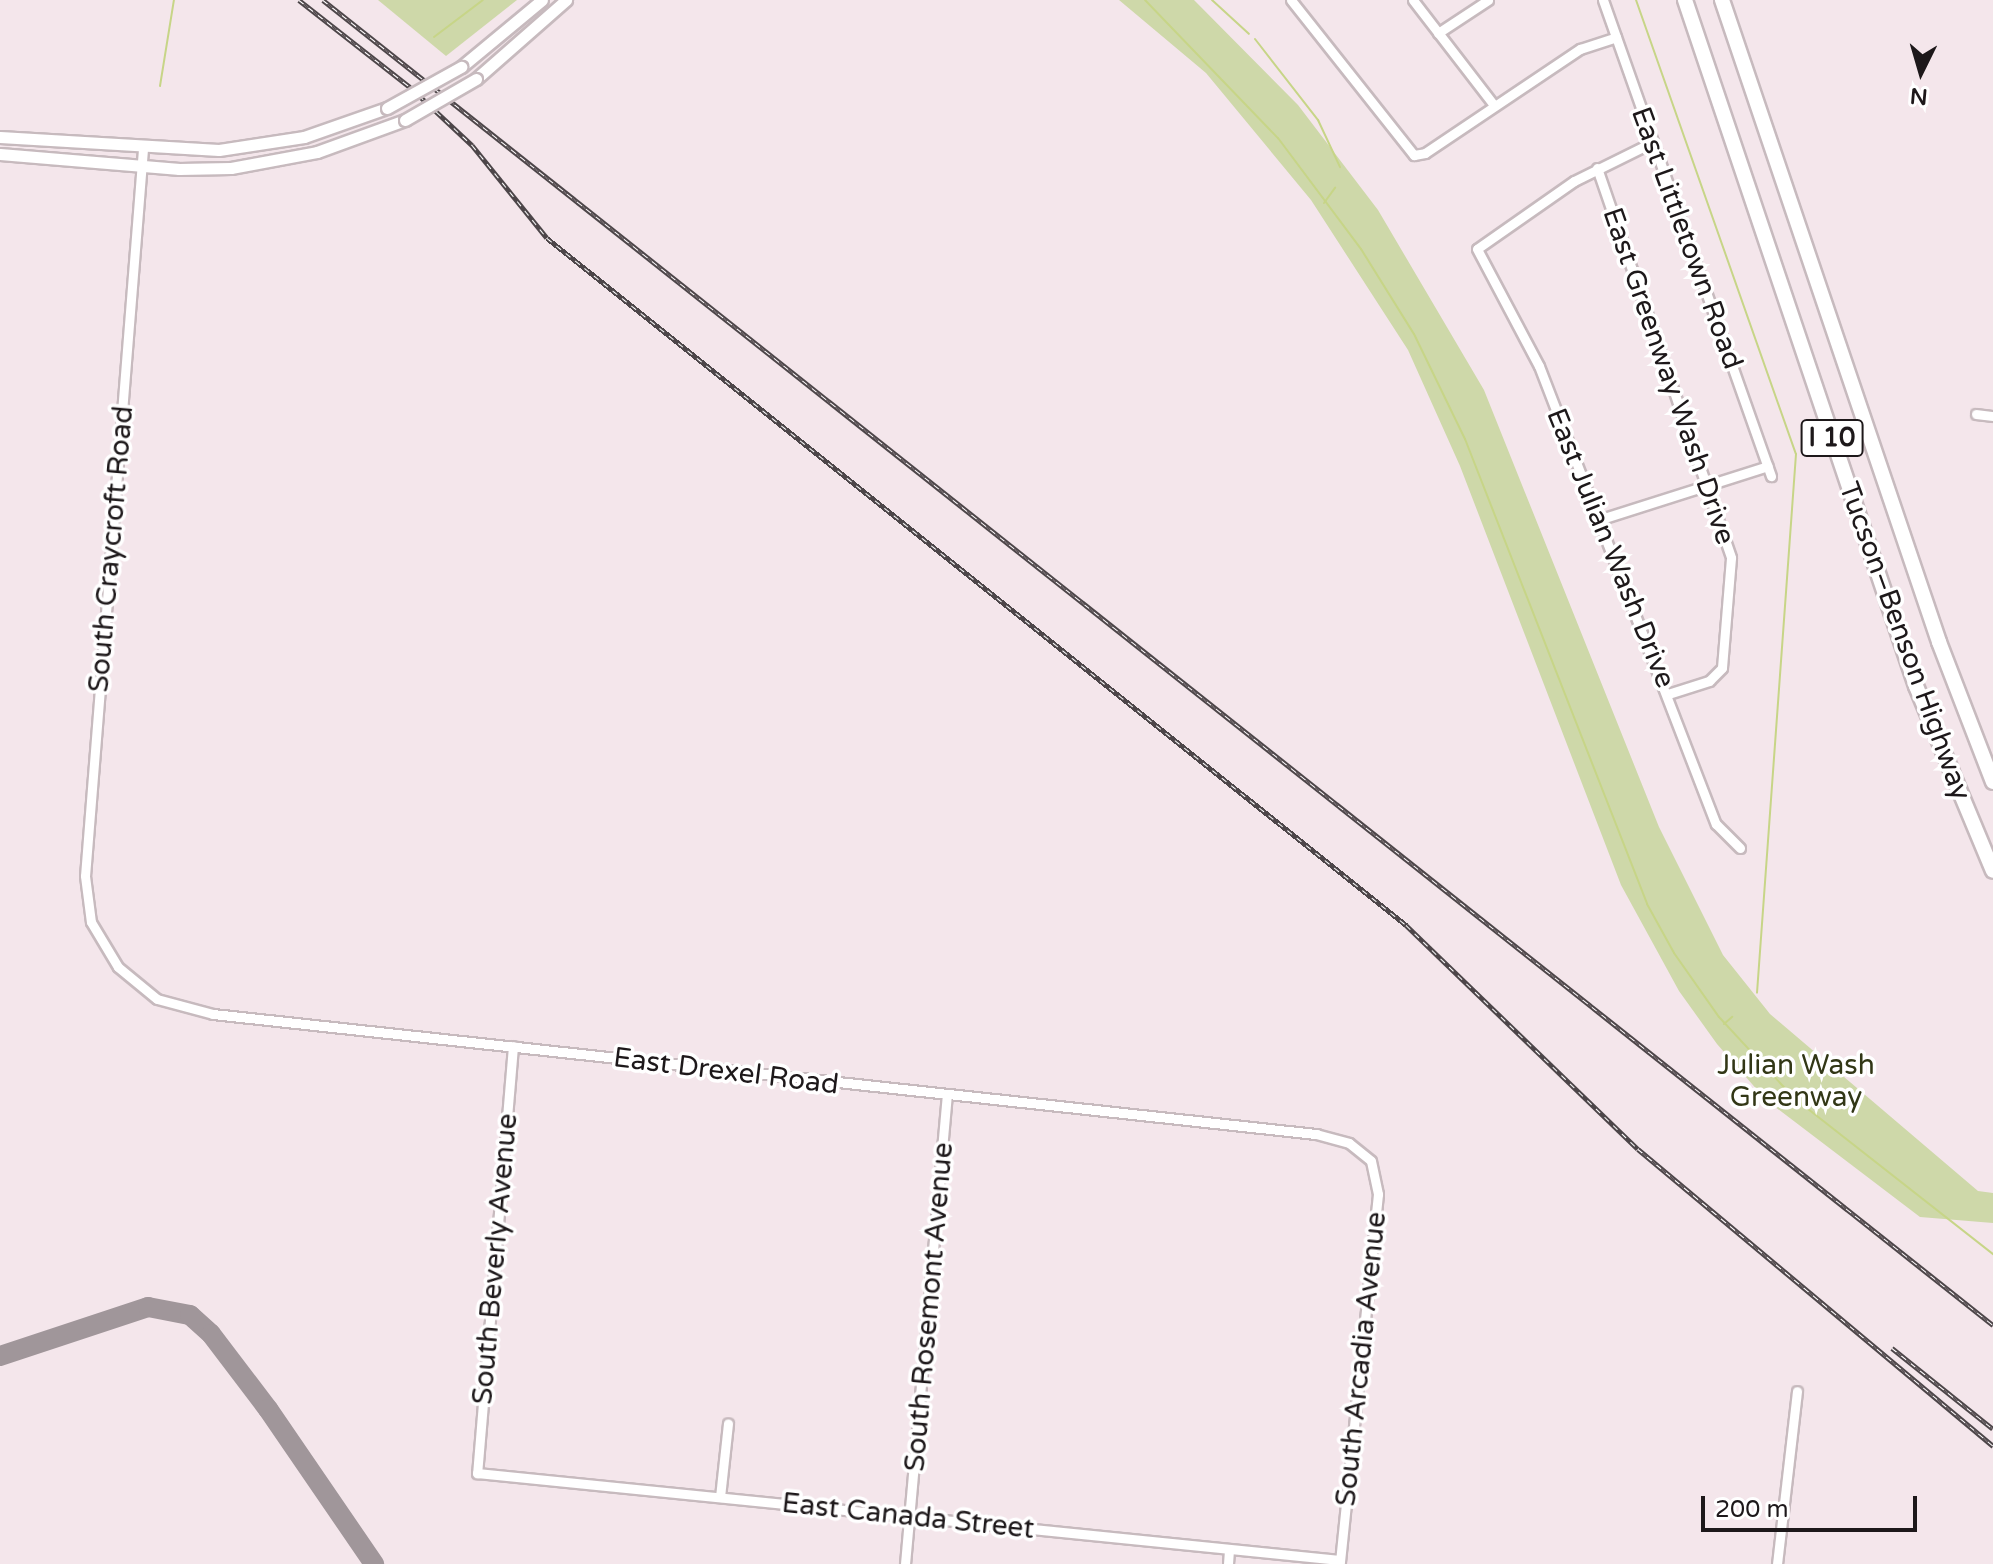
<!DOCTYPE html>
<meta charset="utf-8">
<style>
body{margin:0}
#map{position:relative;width:1993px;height:1564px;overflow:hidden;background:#f4e6eb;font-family:"Varela Round",sans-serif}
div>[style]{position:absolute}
.green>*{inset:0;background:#ced8a9}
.stream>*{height:2px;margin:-1px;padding:0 1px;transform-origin:1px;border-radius:1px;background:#c7d587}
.taxiway>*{height:20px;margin:-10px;padding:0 10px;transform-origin:10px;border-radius:10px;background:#a0969a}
.roads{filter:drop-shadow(2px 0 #c7babe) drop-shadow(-2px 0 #c7babe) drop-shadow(0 2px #c7babe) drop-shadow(0 -2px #c7babe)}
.minor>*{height:9px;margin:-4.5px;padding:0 4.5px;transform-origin:4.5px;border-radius:4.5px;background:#fff}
.major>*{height:11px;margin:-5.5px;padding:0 5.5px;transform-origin:5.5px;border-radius:5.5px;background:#fff}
.highway>*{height:14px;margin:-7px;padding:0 7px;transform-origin:7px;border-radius:7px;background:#fff}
.rail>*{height:5px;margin-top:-2.5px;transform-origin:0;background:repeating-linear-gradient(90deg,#fff 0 6px,#4d4649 0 12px);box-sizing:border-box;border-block:2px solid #4d4649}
.bridges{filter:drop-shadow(2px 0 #c7babe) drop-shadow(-2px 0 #c7babe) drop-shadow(0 2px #c7babe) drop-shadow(0 -2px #c7babe)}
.major-bridge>*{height:11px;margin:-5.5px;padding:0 5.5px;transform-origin:5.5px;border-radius:5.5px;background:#fff}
span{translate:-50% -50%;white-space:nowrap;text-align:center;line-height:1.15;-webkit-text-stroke:7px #fff;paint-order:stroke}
.shield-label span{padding:2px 6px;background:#fff;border:2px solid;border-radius:6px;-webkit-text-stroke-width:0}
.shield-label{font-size:26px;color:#1d181a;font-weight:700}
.street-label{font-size:28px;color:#1d181a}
.park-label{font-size:28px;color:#323716}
.north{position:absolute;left:1881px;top:32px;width:80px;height:80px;-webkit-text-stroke:6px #fff;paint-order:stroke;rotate:185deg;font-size:22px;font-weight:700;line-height:32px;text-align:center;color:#1d181a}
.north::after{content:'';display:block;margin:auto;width:28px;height:36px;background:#1d181a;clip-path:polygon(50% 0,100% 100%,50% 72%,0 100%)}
.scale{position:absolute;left:1701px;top:1496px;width:216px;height:36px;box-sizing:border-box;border:4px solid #1d181a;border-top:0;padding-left:10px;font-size:24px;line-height:28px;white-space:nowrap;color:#1d181a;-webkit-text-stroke:6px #fff;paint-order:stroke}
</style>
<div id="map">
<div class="green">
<div style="clip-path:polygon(378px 0,517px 0,446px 56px)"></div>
<div style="clip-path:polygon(1119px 0,1194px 0,1298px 105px,1378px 210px,1484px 390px,1659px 827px,1723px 955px,1770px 1014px,1978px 1191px,1993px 1193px,1993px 1223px,1920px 1217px,1766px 1100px,1717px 1044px,1679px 991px,1621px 885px,1460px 466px,1408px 350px,1311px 200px,1206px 73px)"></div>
</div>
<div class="stream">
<div style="left:1145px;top:0;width:192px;rotate:46.1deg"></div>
<div style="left:1278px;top:138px;width:139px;rotate:53.2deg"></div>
<div style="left:1361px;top:249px;width:100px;rotate:58.1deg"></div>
<div style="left:1414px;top:334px;width:117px;rotate:64.1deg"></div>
<div style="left:1465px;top:439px;width:499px;rotate:68.6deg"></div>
<div style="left:1647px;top:904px;width:56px;rotate:61.1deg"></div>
<div style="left:1674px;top:953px;width:78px;rotate:54.9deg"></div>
<div style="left:1719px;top:1017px;width:110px;rotate:47.2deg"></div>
<div style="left:1794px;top:1098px;width:253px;rotate:38.1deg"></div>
<div style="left:1212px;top:0;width:50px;rotate:42.6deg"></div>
<div style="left:1636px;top:0;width:481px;rotate:70.6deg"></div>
<div style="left:1796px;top:454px;width:540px;rotate:94.14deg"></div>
<div style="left:434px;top:37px;width:61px;rotate:-37.1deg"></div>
<div style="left:1255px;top:39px;width:103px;rotate:52.1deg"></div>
<div style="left:1318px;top:120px;width:52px;rotate:64.9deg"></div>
<div style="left:160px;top:86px;width:87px;rotate:-80.8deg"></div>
<div style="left:1324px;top:203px;width:19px;rotate:-54deg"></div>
<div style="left:1724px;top:1024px;width:11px;rotate:-41deg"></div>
</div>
<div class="taxiway">
<div style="left:0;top:1356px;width:156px;rotate:-18.3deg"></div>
<div style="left:148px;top:1307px;width:43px;rotate:10.8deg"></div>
<div style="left:190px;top:1315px;width:28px;rotate:42deg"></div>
<div style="left:211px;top:1334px;width:94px;rotate:52.8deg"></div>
<div style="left:268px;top:1409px;width:188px;rotate:55.6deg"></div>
</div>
<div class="roads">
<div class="minor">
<div style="left:1291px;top:0;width:198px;rotate:51.6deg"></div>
<div style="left:1414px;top:155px;width:11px;rotate:-10deg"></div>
<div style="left:1425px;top:153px;width:187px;rotate:-33.9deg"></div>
<div style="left:1580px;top:49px;width:38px;rotate:-18deg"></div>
<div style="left:1413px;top:0;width:133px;rotate:52.4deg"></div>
<div style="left:1603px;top:0;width:505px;rotate:70.56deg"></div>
<div style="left:1438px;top:33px;width:60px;rotate:-33.4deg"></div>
<div style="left:1653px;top:142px;width:88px;rotate:153.7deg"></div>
<div style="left:1574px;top:181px;width:118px;rotate:145deg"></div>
<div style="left:1477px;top:249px;width:132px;rotate:62.1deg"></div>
<div style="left:1539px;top:366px;width:491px;rotate:68.9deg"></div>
<div style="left:1716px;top:824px;width:34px;rotate:45deg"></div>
<div style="left:143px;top:149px;width:729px;rotate:94.56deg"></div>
<div style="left:85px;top:876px;width:46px;rotate:82.6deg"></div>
<div style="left:91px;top:922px;width:52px;rotate:59deg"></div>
<div style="left:118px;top:967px;width:50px;rotate:39.4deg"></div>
<div style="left:157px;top:999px;width:58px;rotate:15deg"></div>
<div style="left:213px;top:1014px;width:1110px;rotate:6.21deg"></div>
<div style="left:1316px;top:1134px;width:34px;rotate:15deg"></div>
<div style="left:1349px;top:1143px;width:28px;rotate:39deg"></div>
<div style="left:1371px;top:1161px;width:34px;rotate:78deg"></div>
<div style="left:1378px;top:1194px;width:372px;rotate:95.9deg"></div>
<div style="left:1597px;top:168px;width:412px;rotate:71deg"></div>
<div style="left:1731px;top:558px;width:110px;rotate:94.7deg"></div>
<div style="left:1722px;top:668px;width:18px;rotate:135deg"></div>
<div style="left:1709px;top:681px;width:43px;rotate:162.4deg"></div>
<div style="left:1976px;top:414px;width:17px;rotate:7deg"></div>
<div style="left:1598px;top:520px;width:178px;rotate:-17.6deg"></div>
<div style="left:513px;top:1046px;width:429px;rotate:94.8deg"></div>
<div style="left:477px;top:1473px;width:867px;rotate:5.76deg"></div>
<div style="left:720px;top:1497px;width:74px;rotate:-83.8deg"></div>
<div style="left:905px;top:1564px;width:469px;rotate:-84.9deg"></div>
<div style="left:1228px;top:1564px;width:14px;rotate:-86deg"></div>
<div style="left:1777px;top:1564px;width:174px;rotate:-83.4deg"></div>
</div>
<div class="major">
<div style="left:461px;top:67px;width:105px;rotate:-39.6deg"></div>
<div style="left:476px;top:79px;width:120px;rotate:-41.3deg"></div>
<div style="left:0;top:137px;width:219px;rotate:3.4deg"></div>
<div style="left:219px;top:150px;width:86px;rotate:-8.7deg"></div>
<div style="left:304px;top:137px;width:88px;rotate:-19.3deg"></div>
<div style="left:0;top:154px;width:180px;rotate:4.8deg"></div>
<div style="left:179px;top:169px;width:52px;rotate:-1.1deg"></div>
<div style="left:231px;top:168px;width:87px;rotate:-10.5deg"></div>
<div style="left:317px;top:152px;width:94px;rotate:-20deg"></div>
</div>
<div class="highway">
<div style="left:1685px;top:0;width:724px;rotate:71.39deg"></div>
<div style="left:1916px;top:686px;width:200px;rotate:67.4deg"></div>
<div style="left:1722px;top:0;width:678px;rotate:71.32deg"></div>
<div style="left:1939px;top:642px;width:150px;rotate:68.9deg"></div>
</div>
</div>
<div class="rail">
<div style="left:299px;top:0;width:141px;rotate:38.1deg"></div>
<div style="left:410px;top:87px;width:85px;rotate:43.1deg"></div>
<div style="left:472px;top:145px;width:119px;rotate:51.1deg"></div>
<div style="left:547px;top:238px;width:1100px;rotate:38.65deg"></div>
<div style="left:1406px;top:925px;width:322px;rotate:44deg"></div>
<div style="left:1638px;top:1149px;width:463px;rotate:39.9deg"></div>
<div style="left:323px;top:0;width:2132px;rotate:38.43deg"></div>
<div style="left:1892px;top:1348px;width:129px;rotate:38.7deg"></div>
</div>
<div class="bridges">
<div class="major-bridge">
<div style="left:387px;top:108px;width:85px;rotate:-29deg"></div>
<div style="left:405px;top:120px;width:82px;rotate:-30deg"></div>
</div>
</div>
<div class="shield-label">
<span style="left:1832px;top:438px">I 10</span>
</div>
<div class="street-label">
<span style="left:1687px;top:238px;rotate:70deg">East Littletown Road</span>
<span style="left:1669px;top:376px;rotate:71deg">East Greenway Wash Drive</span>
<span style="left:1611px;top:548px;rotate:68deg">East Julian Wash Drive</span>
<span style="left:111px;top:549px;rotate:-85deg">South Craycroft Road</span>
<span style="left:1905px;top:641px;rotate:70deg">Tucson–Benson Highway</span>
<span style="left:726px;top:1071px;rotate:7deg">East Drexel Road</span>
<span style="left:495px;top:1259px;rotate:-85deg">South Beverly Avenue</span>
<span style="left:929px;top:1307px;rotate:-85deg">South Rosemont Avenue</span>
<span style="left:1361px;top:1359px;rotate:-84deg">South Arcadia Avenue</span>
<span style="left:908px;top:1516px;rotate:6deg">East Canada Street</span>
</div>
<div class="park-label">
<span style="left:1796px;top:1081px">Julian Wash<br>Greenway</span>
</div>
<div class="north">N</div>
<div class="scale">200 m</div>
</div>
